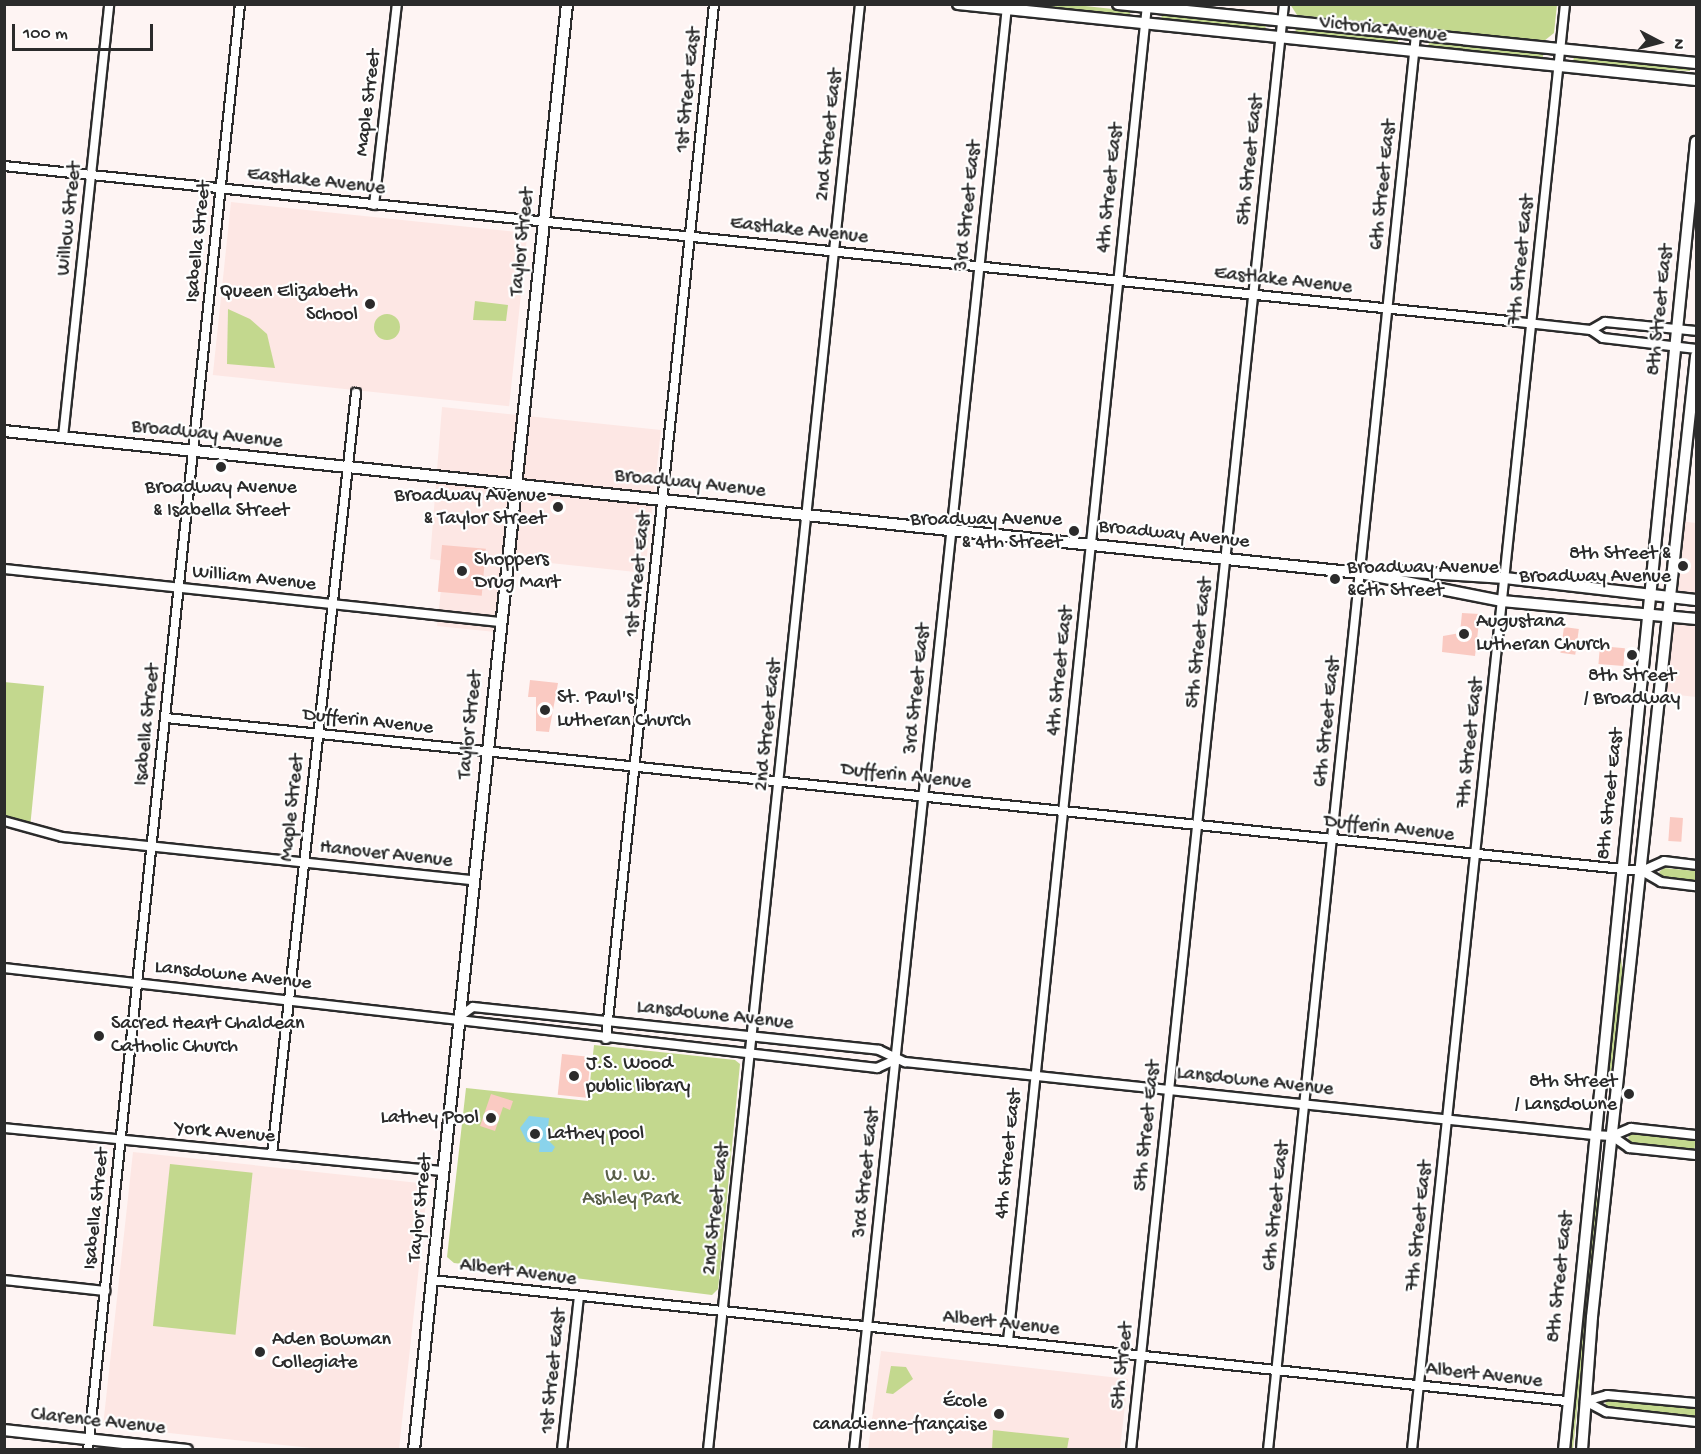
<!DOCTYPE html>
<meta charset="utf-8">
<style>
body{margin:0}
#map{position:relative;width:1701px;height:1454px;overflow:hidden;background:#fef4f3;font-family:"Gochi Hand",sans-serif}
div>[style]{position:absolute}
.built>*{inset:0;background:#fde7e4;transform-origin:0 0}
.green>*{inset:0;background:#c3d88e;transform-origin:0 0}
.round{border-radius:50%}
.water>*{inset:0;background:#8ad3eb}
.building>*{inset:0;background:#facac2;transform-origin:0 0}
.roads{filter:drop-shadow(2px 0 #2b2b2b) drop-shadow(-2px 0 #2b2b2b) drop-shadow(0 2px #2b2b2b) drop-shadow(0 -2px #2b2b2b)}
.street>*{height:8px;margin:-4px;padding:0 4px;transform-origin:4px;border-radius:4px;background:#fff}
.secondary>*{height:10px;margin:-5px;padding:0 5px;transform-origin:5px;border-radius:5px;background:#fff}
.dots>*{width:16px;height:16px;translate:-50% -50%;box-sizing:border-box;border:3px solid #fff;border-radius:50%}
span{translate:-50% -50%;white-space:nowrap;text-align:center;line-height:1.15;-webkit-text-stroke:4.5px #fff;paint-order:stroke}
.street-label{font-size:20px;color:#2b2b2b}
.poi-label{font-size:20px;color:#2b2b2b}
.right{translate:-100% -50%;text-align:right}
.left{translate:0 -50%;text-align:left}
.park-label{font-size:20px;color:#595f49}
.frame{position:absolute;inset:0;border:6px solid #2b2b2b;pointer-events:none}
.north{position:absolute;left:1629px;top:12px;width:60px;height:60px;-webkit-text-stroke:4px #fff;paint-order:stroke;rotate:96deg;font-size:16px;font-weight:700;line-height:24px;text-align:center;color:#2b2b2b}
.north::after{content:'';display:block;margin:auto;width:21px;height:27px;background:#2b2b2b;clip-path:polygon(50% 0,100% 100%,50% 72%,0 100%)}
.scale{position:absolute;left:12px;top:24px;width:141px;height:27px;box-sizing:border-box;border:3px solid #2b2b2b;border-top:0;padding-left:8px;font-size:18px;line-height:21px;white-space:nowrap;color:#2b2b2b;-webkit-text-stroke:4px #fff;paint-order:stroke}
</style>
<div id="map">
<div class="built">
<div style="left:231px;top:202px;width:298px;height:174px;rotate:6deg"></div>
<div style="clip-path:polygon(442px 407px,661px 430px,645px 573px,512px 559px,505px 633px,437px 626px,444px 561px,430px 559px)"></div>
<div style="clip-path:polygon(1679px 521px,1696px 523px,1696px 600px,1671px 598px)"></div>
<div style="clip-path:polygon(1669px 616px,1696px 619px,1696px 697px,1661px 693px)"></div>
<div style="clip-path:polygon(133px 1152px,428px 1184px,399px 1449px,321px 1449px,103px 1426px)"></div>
<div style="clip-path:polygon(881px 1351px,1128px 1379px,1120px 1449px,868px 1450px)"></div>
</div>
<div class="green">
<div style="clip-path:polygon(1290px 4px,1557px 4px,1557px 5px,1554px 33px,1544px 41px,1297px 15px)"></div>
<div style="clip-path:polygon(1020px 5px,1076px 5px,1131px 11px,1129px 17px)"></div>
<div style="clip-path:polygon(1162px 14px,1265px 24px,1266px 30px,1161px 21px)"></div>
<div style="left:1296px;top:27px;width:103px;height:6px;rotate:6deg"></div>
<div style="left:1429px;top:41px;width:115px;height:7px;rotate:6deg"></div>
<div style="clip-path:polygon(1574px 56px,1690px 67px,1690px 71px,1594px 66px,1573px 63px)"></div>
<div style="clip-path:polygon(475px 301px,508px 305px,506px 321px,473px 320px)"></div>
<div style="clip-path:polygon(228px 309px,250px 319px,267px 334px,275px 368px,227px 364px)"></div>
<div class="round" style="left:374px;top:314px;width:26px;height:26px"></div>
<div style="clip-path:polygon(4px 682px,44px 686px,30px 828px,5px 825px)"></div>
<div style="clip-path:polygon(1664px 868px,1696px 871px,1696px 882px,1663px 878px,1659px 872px)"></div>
<div style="clip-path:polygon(1620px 945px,1623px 978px,1610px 1081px,1610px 1039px)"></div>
<div style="clip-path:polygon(594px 1045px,735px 1060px,740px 1064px,718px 1289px,712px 1295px,454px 1263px,447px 1257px,466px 1088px,588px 1101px)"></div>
<div style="left:1629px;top:1132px;width:67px;height:12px;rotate:6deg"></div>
<div style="left:170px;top:1164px;width:83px;height:163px;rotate:6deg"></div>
<div style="clip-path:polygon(1596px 1179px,1598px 1209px,1573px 1449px,1568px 1450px)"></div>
<div style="clip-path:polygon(891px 1366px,906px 1367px,913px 1379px,893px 1394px,886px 1393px)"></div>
<div style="left:1606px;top:1399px;width:91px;height:9px;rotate:6deg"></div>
<div style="clip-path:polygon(993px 1430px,1069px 1438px,1067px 1449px,992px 1449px)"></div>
</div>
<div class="water">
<div style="clip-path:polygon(529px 1116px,549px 1118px,547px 1139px,555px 1147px,552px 1152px,539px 1152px,540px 1143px,527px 1142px,520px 1128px)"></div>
</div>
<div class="building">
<div style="left:442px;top:545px;width:44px;height:47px;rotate:5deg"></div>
<div style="clip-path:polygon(1462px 613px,1480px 614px,1475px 656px,1442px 652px,1443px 636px,1460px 633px)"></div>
<div style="left:1564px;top:627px;width:15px;height:26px;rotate:8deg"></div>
<div style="left:1600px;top:646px;width:25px;height:18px;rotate:5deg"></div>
<div style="clip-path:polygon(530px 680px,558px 683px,549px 732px,536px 731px,536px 697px,528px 697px)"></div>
<div style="left:1670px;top:817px;width:13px;height:24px;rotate:4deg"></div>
<div style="left:562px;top:1054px;width:29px;height:41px;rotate:6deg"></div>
<div style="clip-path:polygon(491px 1094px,513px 1101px,510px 1110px,503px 1107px,495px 1131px,480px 1126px)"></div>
</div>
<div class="roads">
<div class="street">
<div style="left:4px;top:166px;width:1522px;rotate:5.88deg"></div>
<div style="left:1518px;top:322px;width:73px;rotate:6.3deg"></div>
<div style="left:1591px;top:330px;width:14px;rotate:34deg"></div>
<div style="left:1603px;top:338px;width:94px;rotate:6.7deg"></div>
<div style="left:374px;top:205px;width:202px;rotate:-83.5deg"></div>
<div style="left:1591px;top:330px;width:16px;rotate:-30deg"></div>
<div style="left:1605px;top:322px;width:91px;rotate:5.6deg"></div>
<div style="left:63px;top:437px;width:435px;rotate:-83.9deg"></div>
<div style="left:4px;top:569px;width:499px;rotate:6.1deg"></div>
<div style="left:166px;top:718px;width:1484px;rotate:5.92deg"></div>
<div style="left:1642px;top:871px;width:22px;rotate:30deg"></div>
<div style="left:1661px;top:882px;width:35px;rotate:7deg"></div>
<div style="left:4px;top:821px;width:60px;rotate:15.4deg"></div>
<div style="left:62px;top:837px;width:413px;rotate:6deg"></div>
<div style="left:1642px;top:871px;width:24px;rotate:-24deg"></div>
<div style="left:1664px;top:861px;width:32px;rotate:7deg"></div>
<div style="left:4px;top:968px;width:879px;rotate:6.53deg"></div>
<div style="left:877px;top:1068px;width:20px;rotate:-24deg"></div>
<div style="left:459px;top:1017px;width:17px;rotate:-36deg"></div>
<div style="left:473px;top:1007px;width:408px;rotate:6deg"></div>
<div style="left:879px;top:1050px;width:29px;rotate:25deg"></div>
<div style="left:905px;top:1062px;width:692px;rotate:6.06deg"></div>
<div style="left:1593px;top:1135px;width:19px;rotate:3deg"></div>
<div style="left:1612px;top:1136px;width:21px;rotate:-23deg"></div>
<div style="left:1631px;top:1128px;width:65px;rotate:6.1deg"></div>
<div style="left:606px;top:1039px;width:1041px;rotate:-84.04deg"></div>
<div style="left:4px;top:1128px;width:441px;rotate:5.6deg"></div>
<div style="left:1612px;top:1136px;width:21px;rotate:35deg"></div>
<div style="left:1629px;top:1148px;width:67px;rotate:6deg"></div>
<div style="left:272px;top:1154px;width:766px;rotate:-83.7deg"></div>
<div style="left:4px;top:1280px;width:102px;rotate:6.2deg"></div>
<div style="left:432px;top:1280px;width:1141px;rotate:6.09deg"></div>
<div style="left:1008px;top:1341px;width:1344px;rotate:-84.06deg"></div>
<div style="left:1585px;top:1401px;width:24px;rotate:28deg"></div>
<div style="left:1606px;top:1412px;width:91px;rotate:6.3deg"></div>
<div style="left:1585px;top:1401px;width:23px;rotate:-15deg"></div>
<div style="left:1607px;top:1395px;width:89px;rotate:5.1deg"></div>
<div style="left:88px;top:1450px;width:1454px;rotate:-84deg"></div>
<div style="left:562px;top:1450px;width:154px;rotate:-83.7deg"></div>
<div style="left:708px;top:1450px;width:1454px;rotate:-84deg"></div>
<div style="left:854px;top:1450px;width:1452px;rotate:-83.95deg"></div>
<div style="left:1131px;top:1450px;width:1454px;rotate:-83.96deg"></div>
<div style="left:1268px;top:1450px;width:1423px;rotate:-84.03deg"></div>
<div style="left:1412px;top:1450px;width:1454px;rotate:-83.96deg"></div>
</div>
<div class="secondary">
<div style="left:958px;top:4px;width:742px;rotate:5.88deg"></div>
<div style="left:1118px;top:4px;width:581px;rotate:5.83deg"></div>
<div style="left:4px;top:431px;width:1363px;rotate:5.98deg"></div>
<div style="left:1360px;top:573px;width:145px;rotate:11.2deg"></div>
<div style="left:1502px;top:601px;width:195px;rotate:5.3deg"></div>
<div style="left:1372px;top:575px;width:11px;rotate:-27deg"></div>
<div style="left:1382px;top:570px;width:123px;rotate:3.7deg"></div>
<div style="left:1505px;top:578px;width:192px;rotate:6.6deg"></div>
<div style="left:4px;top:1430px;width:184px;rotate:6.2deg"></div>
<div style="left:414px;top:1450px;width:1454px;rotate:-83.96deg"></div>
<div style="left:1564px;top:1450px;width:1315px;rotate:-84.24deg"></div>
<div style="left:1582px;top:1450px;width:133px;rotate:-85.7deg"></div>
<div style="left:1592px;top:1317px;width:967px;rotate:-83.82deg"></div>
</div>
</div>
<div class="dots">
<div style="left:370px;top:304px;background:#2b2b2b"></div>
<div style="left:221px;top:467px;background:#2b2b2b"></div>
<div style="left:558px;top:507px;background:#2b2b2b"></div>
<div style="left:1074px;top:531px;background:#2b2b2b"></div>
<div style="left:1683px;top:566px;background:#2b2b2b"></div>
<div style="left:462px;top:571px;background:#2b2b2b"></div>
<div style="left:1335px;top:579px;background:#2b2b2b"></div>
<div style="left:1464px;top:634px;background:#2b2b2b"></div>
<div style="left:1632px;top:655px;background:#2b2b2b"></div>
<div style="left:545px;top:710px;background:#2b2b2b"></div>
<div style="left:99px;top:1036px;background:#2b2b2b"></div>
<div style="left:574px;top:1076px;background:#2b2b2b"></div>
<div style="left:1629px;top:1094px;background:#2b2b2b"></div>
<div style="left:491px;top:1118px;background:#2b2b2b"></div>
<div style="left:535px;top:1134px;background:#2b2b2b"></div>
<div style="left:260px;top:1352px;background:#2b2b2b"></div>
<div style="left:999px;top:1414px;background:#2b2b2b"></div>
</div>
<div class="street-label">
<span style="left:1383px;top:30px;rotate:6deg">Victoria Avenue</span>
<span style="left:689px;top:90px;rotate:-84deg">1st Street East</span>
<span style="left:369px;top:103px;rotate:-83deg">Maple Street</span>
<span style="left:830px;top:135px;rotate:-84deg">2nd Street East</span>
<span style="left:1251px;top:160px;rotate:-84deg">5th Street East</span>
<span style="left:316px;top:182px;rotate:6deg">Eastlake Avenue</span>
<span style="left:1384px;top:185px;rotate:-84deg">6th Street East</span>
<span style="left:1111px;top:188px;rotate:-84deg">4th Street East</span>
<span style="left:969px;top:206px;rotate:-84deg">3rd Street East</span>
<span style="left:70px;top:219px;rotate:-84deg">Willow Street</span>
<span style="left:799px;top:231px;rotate:6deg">Eastlake Avenue</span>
<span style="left:199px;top:242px;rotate:-84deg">Isabella Street</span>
<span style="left:523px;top:242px;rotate:-84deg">Taylor Street</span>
<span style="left:1522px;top:260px;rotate:-84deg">7th Street East</span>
<span style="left:1283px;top:281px;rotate:6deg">Eastlake Avenue</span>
<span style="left:1661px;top:310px;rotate:-84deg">8th Street East</span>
<span style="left:207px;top:435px;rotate:6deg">Broadway Avenue</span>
<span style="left:690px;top:484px;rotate:6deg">Broadway Avenue</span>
<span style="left:1174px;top:535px;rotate:6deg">Broadway Avenue</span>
<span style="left:639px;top:574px;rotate:-84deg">1st Street East</span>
<span style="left:254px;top:579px;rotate:6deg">William Avenue</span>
<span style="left:1200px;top:643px;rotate:-84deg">5th Street East</span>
<span style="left:1061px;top:671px;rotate:-84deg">4th Street East</span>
<span style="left:918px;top:689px;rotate:-84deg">3rd Street East</span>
<span style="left:368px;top:722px;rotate:6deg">Dufferin Avenue</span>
<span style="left:1328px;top:722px;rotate:-84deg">6th Street East</span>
<span style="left:148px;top:725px;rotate:-84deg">Isabella Street</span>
<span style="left:471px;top:725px;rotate:-84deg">Taylor Street</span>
<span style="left:769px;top:725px;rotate:-84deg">2nd Street East</span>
<span style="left:1471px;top:743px;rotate:-84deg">7th Street East</span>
<span style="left:906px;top:777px;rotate:6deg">Dufferin Avenue</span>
<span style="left:1611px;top:794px;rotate:-84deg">8th Street East</span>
<span style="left:293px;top:808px;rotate:-84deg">Maple Street</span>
<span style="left:1389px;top:829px;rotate:6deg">Dufferin Avenue</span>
<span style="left:386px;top:855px;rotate:6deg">Hanover Avenue</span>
<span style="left:233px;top:976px;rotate:6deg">Lansdowne Avenue</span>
<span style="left:715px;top:1016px;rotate:6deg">Lansdowne Avenue</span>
<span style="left:1255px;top:1082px;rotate:6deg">Lansdowne Avenue</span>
<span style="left:1148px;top:1126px;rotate:-84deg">5th Street East</span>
<span style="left:225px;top:1133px;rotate:5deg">York Avenue</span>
<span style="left:1009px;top:1154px;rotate:-84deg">4th Street East</span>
<span style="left:867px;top:1173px;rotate:-84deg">3rd Street East</span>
<span style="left:1277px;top:1206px;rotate:-84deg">6th Street East</span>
<span style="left:421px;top:1208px;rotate:-84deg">Taylor Street</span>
<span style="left:97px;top:1209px;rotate:-84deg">Isabella Street</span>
<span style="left:717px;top:1209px;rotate:-84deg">2nd Street East</span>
<span style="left:1420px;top:1226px;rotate:-84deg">7th Street East</span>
<span style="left:518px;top:1273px;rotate:7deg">Albert Avenue</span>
<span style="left:1561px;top:1277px;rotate:-84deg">8th Street East</span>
<span style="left:1001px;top:1324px;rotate:6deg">Albert Avenue</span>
<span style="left:1123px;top:1366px;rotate:-84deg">5th Street</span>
<span style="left:554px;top:1371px;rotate:-84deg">1st Street East</span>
<span style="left:1484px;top:1376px;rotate:6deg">Albert Avenue</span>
<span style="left:98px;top:1422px;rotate:6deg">Clarence Avenue</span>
</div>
<div class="poi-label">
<span class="right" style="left:358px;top:304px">Queen Elizabeth<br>School</span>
<span style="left:221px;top:500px">Broadway Avenue<br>&amp; Isabella Street</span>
<span class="right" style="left:546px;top:508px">Broadway Avenue<br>&amp; Taylor Street</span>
<span class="right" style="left:1062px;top:532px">Broadway Avenue<br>&amp; 4th Street</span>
<span class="right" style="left:1671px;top:566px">8th Street &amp;<br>Broadway Avenue</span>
<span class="left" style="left:474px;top:572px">Shoppers<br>Drug Mart</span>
<span class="left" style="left:1347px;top:580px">Broadway Avenue<br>&amp;6th Street</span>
<span class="left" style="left:1476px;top:634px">Augustana<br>Lutheran Church</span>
<span style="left:1632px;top:688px">8th Street<br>/ Broadway</span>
<span class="left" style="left:557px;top:710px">St. Paul's<br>Lutheran Church</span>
<span class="left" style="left:111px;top:1036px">Sacred Heart Chaldean<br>Catholic Church</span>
<span class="left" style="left:586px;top:1076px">J.S. Wood<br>public library</span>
<span class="right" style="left:1617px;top:1094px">8th Street<br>/ Lansdowne</span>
<span class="right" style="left:479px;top:1118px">Lathey Pool</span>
<span class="left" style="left:547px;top:1134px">Lathey pool</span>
<span class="left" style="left:272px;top:1352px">Aden Bowman<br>Collegiate</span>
<span class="right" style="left:987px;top:1414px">École<br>canadienne-française</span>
</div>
<div class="park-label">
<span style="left:631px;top:1188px">W. W.<br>Ashley Park</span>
</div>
<div class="frame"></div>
<div class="north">N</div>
<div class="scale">100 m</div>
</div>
